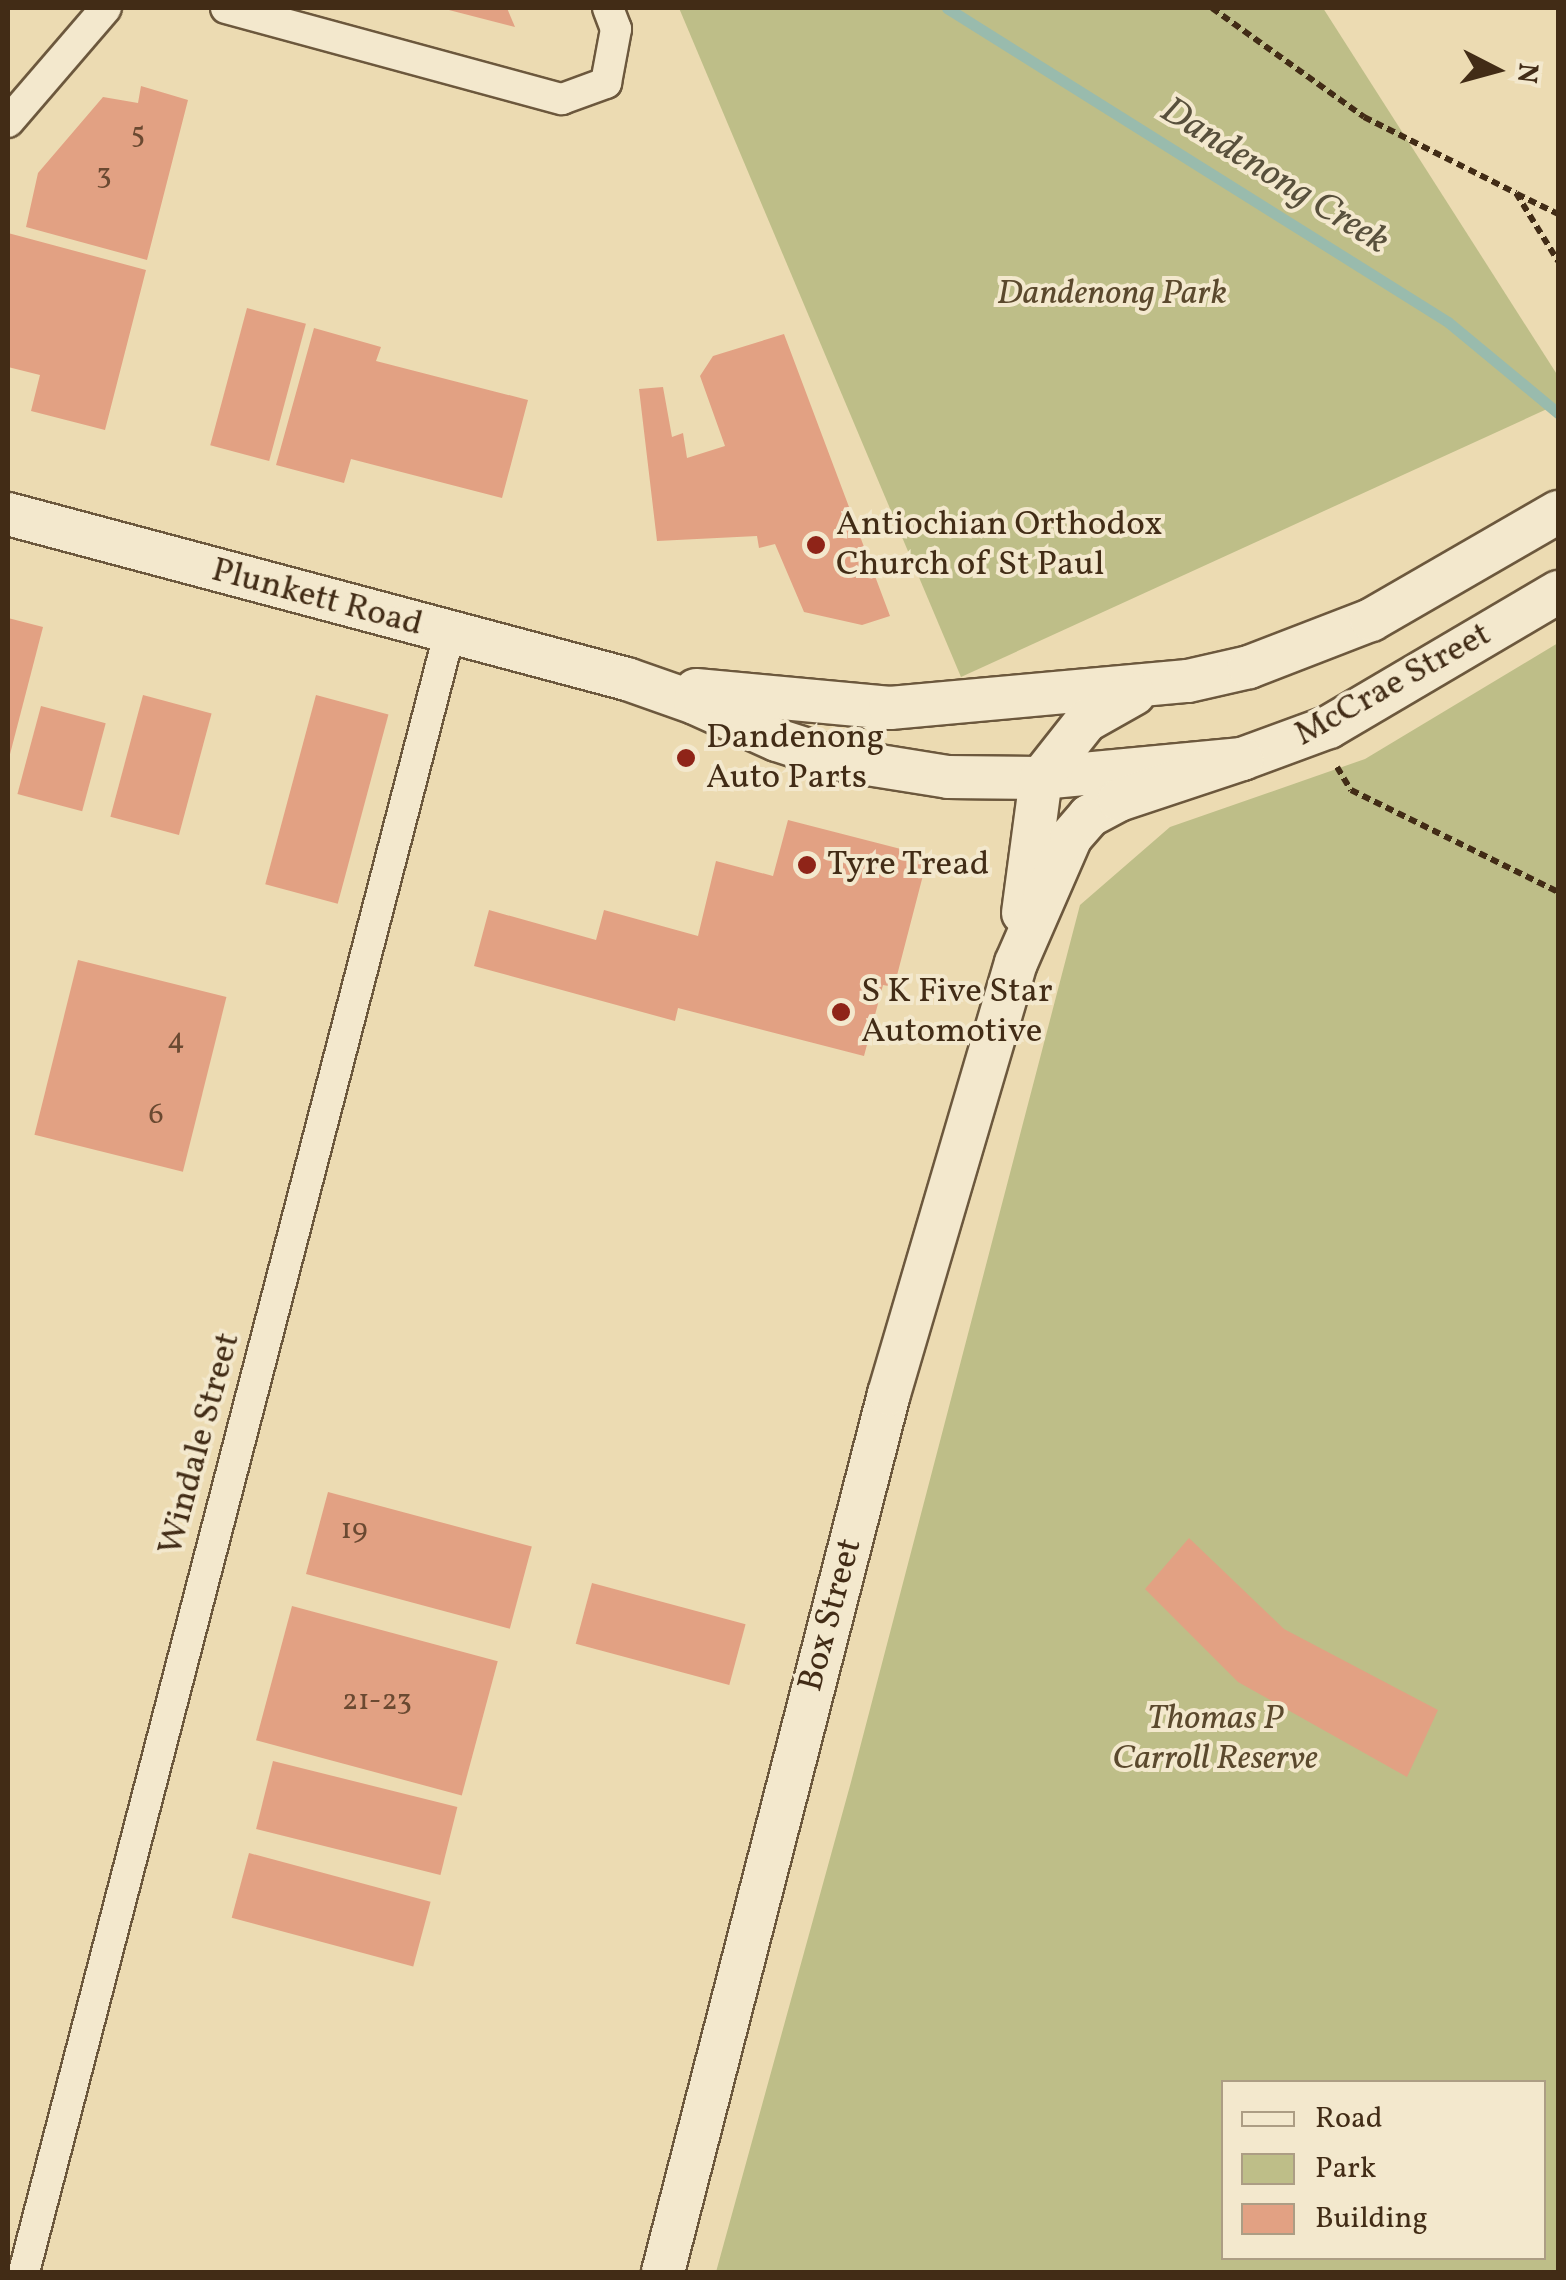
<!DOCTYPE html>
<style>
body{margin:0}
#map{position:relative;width:1566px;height:2280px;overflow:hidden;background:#ecdbb2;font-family:Vollkorn,serif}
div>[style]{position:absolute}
.green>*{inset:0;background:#bebe88}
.stream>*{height:11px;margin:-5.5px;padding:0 5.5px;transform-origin:5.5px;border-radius:5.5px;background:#99bbad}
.building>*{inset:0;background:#e2a183;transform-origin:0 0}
.path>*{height:6px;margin-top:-3px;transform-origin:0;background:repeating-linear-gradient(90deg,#422c16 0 8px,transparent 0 13px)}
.roads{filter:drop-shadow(2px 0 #6c583d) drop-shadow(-2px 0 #6c583d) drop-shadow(0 2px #6c583d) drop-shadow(0 -2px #6c583d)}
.minor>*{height:30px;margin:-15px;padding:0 15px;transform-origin:15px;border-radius:15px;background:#f3e8cd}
.secondary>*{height:42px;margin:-21px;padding:0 21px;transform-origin:21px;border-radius:21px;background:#f3e8cd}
.dots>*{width:28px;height:28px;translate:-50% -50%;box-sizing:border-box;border:5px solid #f3e8cd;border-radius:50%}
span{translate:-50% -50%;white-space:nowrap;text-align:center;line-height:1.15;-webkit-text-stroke:8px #f3e8cd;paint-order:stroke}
.number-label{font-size:30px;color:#6a4931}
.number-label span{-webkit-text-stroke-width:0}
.park-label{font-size:35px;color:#5b492d;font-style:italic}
.poi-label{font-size:35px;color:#422c16}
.left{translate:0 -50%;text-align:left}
.street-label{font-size:35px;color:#422c16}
.water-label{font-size:38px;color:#58503c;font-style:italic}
.frame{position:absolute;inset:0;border:10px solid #422c16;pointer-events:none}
.legend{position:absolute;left:1221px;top:2080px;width:325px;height:180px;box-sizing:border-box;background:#f3e8cd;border:2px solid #ac9d84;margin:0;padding:12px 18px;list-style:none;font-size:30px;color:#422c16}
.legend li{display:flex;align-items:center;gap:20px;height:50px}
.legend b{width:50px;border:2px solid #ac9d84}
.north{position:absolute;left:1446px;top:20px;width:100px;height:100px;-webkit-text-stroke:8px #f3e8cd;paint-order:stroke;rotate:96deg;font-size:28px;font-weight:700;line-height:40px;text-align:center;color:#422c16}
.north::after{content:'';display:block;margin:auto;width:35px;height:45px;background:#422c16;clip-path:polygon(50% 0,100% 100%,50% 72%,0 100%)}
</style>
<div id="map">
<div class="green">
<div style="clip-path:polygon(679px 8px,1323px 8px,1558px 376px,1558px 404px,961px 677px)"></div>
<div style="clip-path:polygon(evenodd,1558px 643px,1558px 2272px,716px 2272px,851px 1782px,1080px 905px,1170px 827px,1365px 759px,1558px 643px,1224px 2082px,1544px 2082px,1544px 2258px,1224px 2258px,1224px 2082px)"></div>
</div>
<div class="stream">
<div style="left:947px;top:8px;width:591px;rotate:32.08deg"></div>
<div style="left:1448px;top:322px;width:143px;rotate:39.6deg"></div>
</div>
<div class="building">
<div style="clip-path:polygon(507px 8px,515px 27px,445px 9px,445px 8px)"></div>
<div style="clip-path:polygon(141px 86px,188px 100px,147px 260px,26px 227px,38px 173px,103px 97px,138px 103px)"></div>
<div style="clip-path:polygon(8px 233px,146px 270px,105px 430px,31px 411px,40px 375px,8px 367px)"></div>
<div style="left:247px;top:308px;width:61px;height:142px;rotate:15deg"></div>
<div style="clip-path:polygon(314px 328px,381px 347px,376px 361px,528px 400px,502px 498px,351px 459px,344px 483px,276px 465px)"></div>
<div style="clip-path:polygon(784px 334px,890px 616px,862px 625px,804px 612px,775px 544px,759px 548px,757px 536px,657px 541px,639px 389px,663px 387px,672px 437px,683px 433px,687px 458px,725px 446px,700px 376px,713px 356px)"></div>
<div style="clip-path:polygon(8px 618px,43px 627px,9px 758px,8px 757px)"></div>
<div style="left:143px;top:695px;width:71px;height:126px;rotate:15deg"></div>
<div style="left:316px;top:695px;width:75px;height:196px;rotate:15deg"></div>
<div style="left:41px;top:706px;width:67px;height:91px;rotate:15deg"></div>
<div style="clip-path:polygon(788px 820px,928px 856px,894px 987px,883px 985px,864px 1056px,678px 1008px,675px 1021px,474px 966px,489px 910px,596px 940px,604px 910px,698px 936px,716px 861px,773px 876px)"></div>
<div style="left:78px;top:960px;width:153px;height:180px;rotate:14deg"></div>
<div style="left:328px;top:1492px;width:211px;height:85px;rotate:15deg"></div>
<div style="clip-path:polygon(1189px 1538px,1284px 1629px,1438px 1710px,1407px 1777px,1238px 1682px,1145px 1589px)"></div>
<div style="left:592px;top:1583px;width:159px;height:63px;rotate:15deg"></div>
<div style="left:292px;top:1606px;width:213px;height:139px;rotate:15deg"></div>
<div style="left:273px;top:1761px;width:190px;height:70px;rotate:14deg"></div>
<div style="left:249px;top:1853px;width:188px;height:67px;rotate:15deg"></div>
</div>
<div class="path">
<div style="left:1212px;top:8px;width:187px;rotate:35.6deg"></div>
<div style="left:1364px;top:117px;width:170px;rotate:26.6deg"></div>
<div style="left:1516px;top:193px;width:80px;rotate:58.3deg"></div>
<div style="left:1517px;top:194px;width:46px;rotate:26deg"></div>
<div style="left:1337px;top:767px;width:27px;rotate:59deg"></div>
<div style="left:1351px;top:790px;width:231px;rotate:26.2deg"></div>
</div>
<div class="roads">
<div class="minor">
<div style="left:226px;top:8px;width:348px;rotate:15.2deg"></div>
<div style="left:562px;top:99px;width:47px;rotate:-20deg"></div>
<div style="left:606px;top:83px;width:55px;rotate:-79.5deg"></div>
<div style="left:616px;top:29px;width:22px;rotate:-111deg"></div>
<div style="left:8px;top:122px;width:150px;rotate:-49.3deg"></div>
<div style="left:24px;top:2272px;width:1692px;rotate:-75.45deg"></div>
</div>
<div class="secondary">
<div style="left:8px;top:514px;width:641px;rotate:14.93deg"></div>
<div style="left:627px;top:679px;width:72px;rotate:19.4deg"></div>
<div style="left:695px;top:703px;width:90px;rotate:24.3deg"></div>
<div style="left:777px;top:740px;width:62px;rotate:17.9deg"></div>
<div style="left:836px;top:759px;width:113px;rotate:9.1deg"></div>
<div style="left:948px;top:777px;width:93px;rotate:0.6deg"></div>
<div style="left:1041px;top:778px;width:202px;rotate:-5.4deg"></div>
<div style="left:1242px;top:759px;width:93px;rotate:-20.2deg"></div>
<div style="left:1329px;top:727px;width:266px;rotate:-30.5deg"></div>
<div style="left:696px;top:690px;width:195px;rotate:5.3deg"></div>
<div style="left:890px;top:708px;width:299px;rotate:-5.2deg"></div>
<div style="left:1188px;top:681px;width:63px;rotate:-12.9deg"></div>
<div style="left:1249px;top:667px;width:131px;rotate:-21.1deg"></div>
<div style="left:1371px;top:620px;width:216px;rotate:-30deg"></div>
<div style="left:1023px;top:913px;width:136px;rotate:-82.4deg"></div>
<div style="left:1041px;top:778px;width:73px;rotate:-51.7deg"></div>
<div style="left:1086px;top:721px;width:55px;rotate:-29.4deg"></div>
<div style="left:663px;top:2272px;width:907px;rotate:-75.57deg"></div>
<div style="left:889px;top:1394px;width:449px;rotate:-73.6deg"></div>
<div style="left:1016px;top:963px;width:137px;rotate:-66.4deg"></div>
<div style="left:1071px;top:837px;width:28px;rotate:-49deg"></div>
<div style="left:1089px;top:816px;width:34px;rotate:-28deg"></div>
<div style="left:1119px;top:800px;width:130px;rotate:-18.4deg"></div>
</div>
</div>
<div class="dots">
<div style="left:816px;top:545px;background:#8f2418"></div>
<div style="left:686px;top:758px;background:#8f2418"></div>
<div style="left:807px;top:865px;background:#8f2418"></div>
<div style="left:841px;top:1012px;background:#8f2418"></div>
</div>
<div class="number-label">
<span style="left:138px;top:134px">5</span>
<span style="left:104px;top:175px">3</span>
<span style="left:176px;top:1040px">4</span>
<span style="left:156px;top:1115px">6</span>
<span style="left:354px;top:1530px">19</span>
<span style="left:377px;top:1701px">21-23</span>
</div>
<div class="park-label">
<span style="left:1112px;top:294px">Dandenong Park</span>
<span style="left:1215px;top:1739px">Thomas P<br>Carroll Reserve</span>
</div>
<div class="poi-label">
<span class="left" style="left:836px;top:545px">Antiochian Orthodox<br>Church of St Paul</span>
<span class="left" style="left:706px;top:758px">Dandenong<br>Auto Parts</span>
<span class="left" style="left:827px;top:865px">Tyre Tread</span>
<span class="left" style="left:861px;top:1012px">S K Five Star<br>Automotive</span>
</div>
<div class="street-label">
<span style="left:317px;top:598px;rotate:15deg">Plunkett Road</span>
<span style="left:1393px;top:685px;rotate:-29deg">McCrae Street</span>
<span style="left:200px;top:1444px;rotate:-75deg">Windale Street</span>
<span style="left:831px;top:1615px;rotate:-75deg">Box Street</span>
</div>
<div class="water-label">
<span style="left:1274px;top:177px;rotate:32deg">Dandenong Creek</span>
</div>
<div class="frame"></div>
<ul class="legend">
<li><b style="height:12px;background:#f3e8cd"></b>Road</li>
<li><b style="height:28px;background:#bebe88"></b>Park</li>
<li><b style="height:28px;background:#e2a183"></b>Building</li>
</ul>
<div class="north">N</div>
</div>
